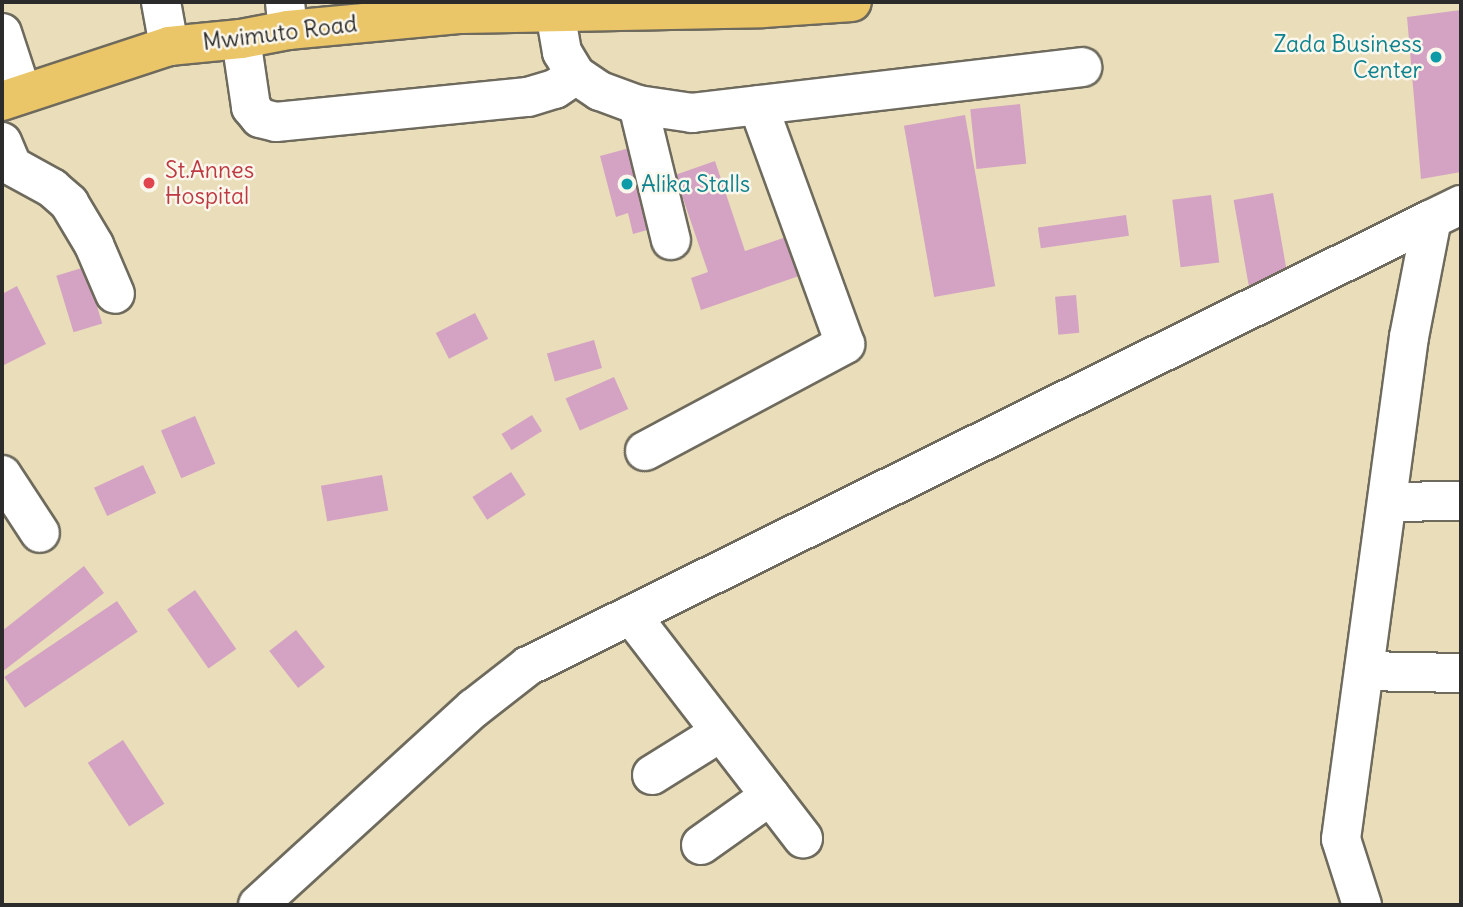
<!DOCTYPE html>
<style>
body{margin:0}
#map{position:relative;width:1463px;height:907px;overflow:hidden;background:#e9deb9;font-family:Delius,sans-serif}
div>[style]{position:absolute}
.building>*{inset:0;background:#d4a3c3;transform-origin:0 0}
.roads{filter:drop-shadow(2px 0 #6e6a5d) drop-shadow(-2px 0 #6e6a5d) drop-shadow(0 2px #6e6a5d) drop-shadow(0 -2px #6e6a5d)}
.minor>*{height:38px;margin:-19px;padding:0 19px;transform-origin:19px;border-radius:19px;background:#fff}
.major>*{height:38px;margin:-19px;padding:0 19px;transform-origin:19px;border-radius:19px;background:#ebc669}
.dots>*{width:19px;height:19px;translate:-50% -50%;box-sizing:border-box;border:4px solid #fbf7ec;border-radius:50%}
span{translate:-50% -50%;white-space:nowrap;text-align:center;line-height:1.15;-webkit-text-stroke:5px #fbf7ec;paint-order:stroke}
.street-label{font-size:23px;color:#2b2b2b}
.culture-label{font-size:23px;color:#0d838f}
.right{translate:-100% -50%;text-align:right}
.left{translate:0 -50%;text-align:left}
.health-label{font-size:23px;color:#be3a42}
.frame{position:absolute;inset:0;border:4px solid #2b2b2b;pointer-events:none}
</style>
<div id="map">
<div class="building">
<div style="clip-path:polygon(1461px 10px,1461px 172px,1421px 179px,1407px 17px)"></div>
<div style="left:1020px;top:104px;width:60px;height:50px;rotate:84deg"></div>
<div style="left:965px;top:115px;width:174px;height:62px;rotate:80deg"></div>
<div style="clip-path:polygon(637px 146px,658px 227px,633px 234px,628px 213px,616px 217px,600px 156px)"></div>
<div style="clip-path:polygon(715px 161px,745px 251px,789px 236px,802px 275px,701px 310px,691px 278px,708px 272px,675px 175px)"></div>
<div style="left:1273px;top:193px;width:88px;height:40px;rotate:80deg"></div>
<div style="left:1211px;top:195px;width:68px;height:39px;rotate:83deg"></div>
<div style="left:1126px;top:215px;width:21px;height:89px;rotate:82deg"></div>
<div style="left:85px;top:267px;width:59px;height:30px;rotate:73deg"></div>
<div style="clip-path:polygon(17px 286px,46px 344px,2px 366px,2px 294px)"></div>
<div style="left:1076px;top:295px;width:38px;height:21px;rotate:85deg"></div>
<div style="left:475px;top:313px;width:29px;height:44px;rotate:63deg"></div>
<div style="left:594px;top:340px;width:29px;height:49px;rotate:74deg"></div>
<div style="left:614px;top:377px;width:35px;height:53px;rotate:66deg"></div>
<div style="left:532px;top:415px;width:19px;height:36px;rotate:58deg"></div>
<div style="left:195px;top:416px;width:52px;height:37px;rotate:67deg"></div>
<div style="left:143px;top:465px;width:31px;height:54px;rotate:65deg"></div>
<div style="left:511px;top:472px;width:27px;height:46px;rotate:57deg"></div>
<div style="left:382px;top:475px;width:36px;height:62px;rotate:80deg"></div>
<div style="clip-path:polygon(84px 566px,104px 593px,2px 672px,2px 631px)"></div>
<div style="left:195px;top:590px;width:72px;height:34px;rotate:55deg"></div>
<div style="left:117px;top:601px;width:37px;height:136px;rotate:56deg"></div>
<div style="left:296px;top:630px;width:47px;height:34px;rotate:52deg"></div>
<div style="left:123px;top:740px;width:76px;height:42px;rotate:57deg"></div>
</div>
<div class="roads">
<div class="minor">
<div style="left:161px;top:2px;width:45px;rotate:79.7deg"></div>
<div style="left:285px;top:2px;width:28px;rotate:84deg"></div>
<div style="left:555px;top:12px;width:41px;rotate:80.1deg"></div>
<div style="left:562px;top:52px;width:27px;rotate:59deg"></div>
<div style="left:576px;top:75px;width:29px;rotate:34deg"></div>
<div style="left:600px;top:91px;width:40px;rotate:20.2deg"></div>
<div style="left:638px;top:105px;width:55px;rotate:8.4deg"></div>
<div style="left:692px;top:113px;width:393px;rotate:-6.7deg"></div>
<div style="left:2px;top:33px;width:64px;rotate:71.8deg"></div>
<div style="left:241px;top:39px;width:69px;rotate:81.6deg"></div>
<div style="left:251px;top:107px;width:14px;rotate:51deg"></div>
<div style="left:260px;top:118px;width:16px;rotate:14deg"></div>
<div style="left:276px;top:122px;width:253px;rotate:-5.7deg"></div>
<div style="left:528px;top:97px;width:28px;rotate:-17deg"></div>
<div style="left:555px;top:89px;width:25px;rotate:-34deg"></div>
<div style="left:638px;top:105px;width:139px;rotate:76.3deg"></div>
<div style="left:2px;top:142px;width:26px;rotate:67deg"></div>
<div style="left:12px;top:166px;width:46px;rotate:28.8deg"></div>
<div style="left:52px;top:188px;width:23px;rotate:41deg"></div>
<div style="left:69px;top:203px;width:49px;rotate:59.2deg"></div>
<div style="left:94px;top:245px;width:53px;rotate:66.8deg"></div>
<div style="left:645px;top:451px;width:227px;rotate:-28.1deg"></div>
<div style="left:845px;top:344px;width:254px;rotate:-110deg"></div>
<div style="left:2px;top:475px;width:69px;rotate:56.8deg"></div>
<div style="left:1387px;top:502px;width:74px;rotate:-0.8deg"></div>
<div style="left:631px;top:615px;width:282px;rotate:52.4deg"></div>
<div style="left:1364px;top:671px;width:97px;rotate:1.2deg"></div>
<div style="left:652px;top:775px;width:81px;rotate:-31.9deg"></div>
<div style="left:701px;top:845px;width:85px;rotate:-35.4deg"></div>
<div style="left:258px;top:905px;width:292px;rotate:-42.4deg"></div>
<div style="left:474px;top:708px;width:68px;rotate:-37.9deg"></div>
<div style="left:528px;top:666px;width:1008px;rotate:-26.31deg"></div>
<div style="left:1362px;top:905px;width:69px;rotate:-107.7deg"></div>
<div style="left:1341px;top:839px;width:507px;rotate:-82.29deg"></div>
<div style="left:1409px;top:337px;width:120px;rotate:-79deg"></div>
<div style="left:1432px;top:219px;width:32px;rotate:-26deg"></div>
</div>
<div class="major">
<div style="left:2px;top:101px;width:176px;rotate:-18.2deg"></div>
<div style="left:169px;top:46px;width:72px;rotate:-5.6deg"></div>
<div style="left:241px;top:39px;width:48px;rotate:-10.8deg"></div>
<div style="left:288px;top:30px;width:174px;rotate:-5.3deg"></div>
<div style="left:461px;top:14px;width:302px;rotate:-1.1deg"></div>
<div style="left:763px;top:8px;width:89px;rotate:-3.9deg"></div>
</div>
</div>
<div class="dots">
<div style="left:1436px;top:57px;background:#0f9aa8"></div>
<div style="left:149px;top:183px;background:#e0444e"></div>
<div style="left:627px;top:184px;background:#0f9aa8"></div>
</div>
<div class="street-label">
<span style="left:280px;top:33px;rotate:-7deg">Mwimuto Road</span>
</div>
<div class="culture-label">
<span class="right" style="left:1422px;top:57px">Zada Business<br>Center</span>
<span class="left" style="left:641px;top:184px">Alika Stalls</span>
</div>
<div class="health-label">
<span class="left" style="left:165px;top:183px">St.Annes<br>Hospital</span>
</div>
<div class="frame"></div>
</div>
